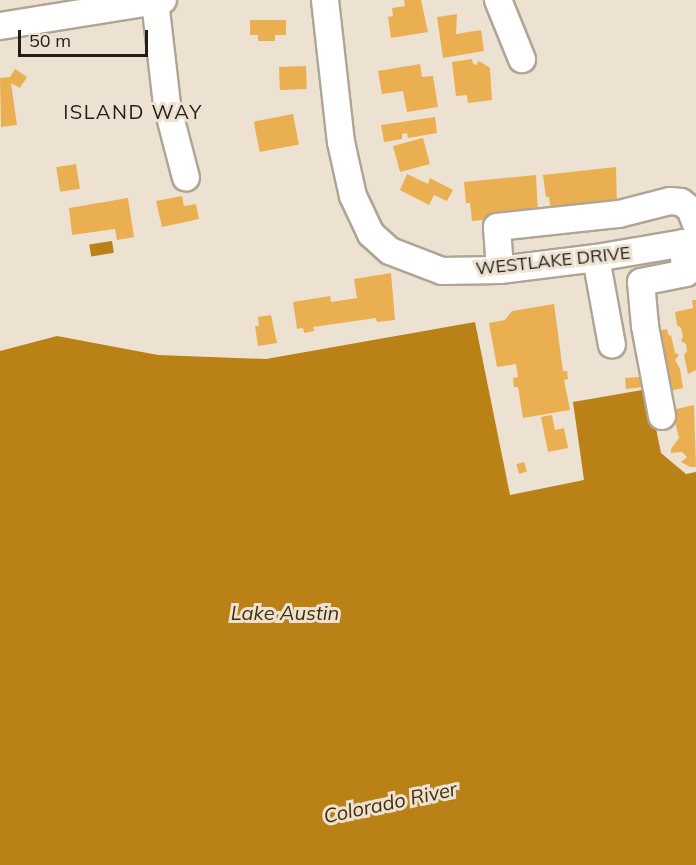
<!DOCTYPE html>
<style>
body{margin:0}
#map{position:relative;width:696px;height:865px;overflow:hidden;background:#ede2d1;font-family:Mulish,sans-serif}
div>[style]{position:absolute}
.water>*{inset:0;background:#b98116;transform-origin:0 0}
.building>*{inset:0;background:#e9af51;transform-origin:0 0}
.roads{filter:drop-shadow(2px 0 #b0a595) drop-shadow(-2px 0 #b0a595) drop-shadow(0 2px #b0a595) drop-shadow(0 -2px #b0a595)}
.minor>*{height:26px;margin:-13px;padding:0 13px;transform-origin:13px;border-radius:13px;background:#fff}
span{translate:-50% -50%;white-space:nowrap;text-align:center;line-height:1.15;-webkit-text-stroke:6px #ede2d1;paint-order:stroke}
.street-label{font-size:18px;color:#221e18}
.neighbourhood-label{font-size:20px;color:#221e18;letter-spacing:1.5px}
.water-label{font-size:20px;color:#462f05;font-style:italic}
.scale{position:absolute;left:18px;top:30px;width:130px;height:27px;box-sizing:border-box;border:3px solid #221e18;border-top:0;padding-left:8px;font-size:18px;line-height:21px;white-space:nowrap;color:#221e18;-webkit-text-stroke:4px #ede2d1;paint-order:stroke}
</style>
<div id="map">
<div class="water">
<div style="left:112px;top:241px;width:12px;height:23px;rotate:81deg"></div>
<div style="clip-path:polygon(475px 322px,510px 495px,584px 480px,573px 402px,648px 389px,661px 453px,686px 474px,696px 472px,696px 865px,0 865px,0 351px,57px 336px,158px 355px,266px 359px)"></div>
</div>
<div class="building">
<div style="clip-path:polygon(404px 0,421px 0,428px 32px,391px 38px,388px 17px,393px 16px,392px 8px,405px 6px)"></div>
<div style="clip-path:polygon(457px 14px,456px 34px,481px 30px,484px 51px,443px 58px,437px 17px)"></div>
<div style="clip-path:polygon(250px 20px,286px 20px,286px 35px,275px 35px,275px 41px,258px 41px,258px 35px,250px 35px)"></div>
<div style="clip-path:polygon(472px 59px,473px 64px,476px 65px,479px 61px,490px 68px,492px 100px,468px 103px,467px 95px,456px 96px,452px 62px)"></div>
<div style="clip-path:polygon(420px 64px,422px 77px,433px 76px,438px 107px,407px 112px,403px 91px,382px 94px,378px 71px)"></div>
<div style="left:306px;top:66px;width:23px;height:27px;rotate:88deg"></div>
<div style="clip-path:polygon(15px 69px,27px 77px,20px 88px,11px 83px,17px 125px,1px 127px,0 78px,10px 77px)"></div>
<div style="left:293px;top:114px;width:31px;height:40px;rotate:79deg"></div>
<div style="clip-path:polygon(435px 117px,437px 133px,408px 138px,407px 133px,402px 134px,402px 139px,384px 142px,381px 125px)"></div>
<div style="left:423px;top:138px;width:27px;height:31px;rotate:75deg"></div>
<div style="left:76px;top:164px;width:25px;height:20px;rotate:81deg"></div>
<div style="clip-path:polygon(616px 167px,617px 204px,551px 214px,549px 197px,546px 197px,543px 175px)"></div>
<div style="clip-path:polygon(407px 174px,428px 184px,430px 178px,453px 190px,447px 201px,434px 195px,429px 205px,400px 190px)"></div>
<div style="clip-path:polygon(536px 175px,538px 215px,472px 221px,470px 203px,466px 203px,464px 182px)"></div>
<div style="clip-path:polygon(182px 196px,184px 206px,196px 204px,199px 219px,162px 227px,156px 201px)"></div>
<div style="clip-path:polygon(128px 198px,134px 237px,117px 240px,115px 229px,72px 235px,69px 208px)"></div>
<div style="clip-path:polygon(391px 273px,395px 320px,377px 322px,376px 318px,313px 327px,314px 331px,304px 333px,303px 328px,297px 329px,293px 302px,330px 296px,331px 302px,357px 298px,354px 279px)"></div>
<div style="clip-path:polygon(692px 300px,696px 300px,696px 370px,688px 374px,684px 355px,687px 351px,686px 344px,681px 341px,683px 337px,681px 328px,677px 325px,675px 312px,693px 308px)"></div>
<div style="clip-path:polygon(554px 304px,563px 371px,567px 371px,568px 379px,564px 380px,570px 410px,523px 418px,518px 387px,514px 387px,513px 378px,518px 377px,516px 364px,497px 367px,489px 323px,505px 320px,512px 311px)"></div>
<div style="clip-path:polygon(271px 315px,277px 343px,258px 346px,255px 326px,259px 326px,258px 317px)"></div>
<div style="clip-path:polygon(667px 329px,669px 336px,671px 335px,675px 353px,679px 355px,675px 360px,680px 369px,683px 388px,665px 392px,652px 332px)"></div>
<div style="clip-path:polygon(640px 377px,642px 387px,626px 389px,625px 378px)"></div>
<div style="clip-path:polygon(694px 405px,696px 467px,690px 467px,681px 462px,687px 457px,682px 452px,671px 453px,671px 449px,679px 438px,672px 410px)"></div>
<div style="clip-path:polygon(552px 415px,555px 430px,564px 428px,568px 448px,548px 452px,541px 417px)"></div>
<div style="left:524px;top:462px;width:10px;height:8px;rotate:73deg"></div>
</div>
<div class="roads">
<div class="minor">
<div style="left:325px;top:0;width:143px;rotate:83.6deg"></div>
<div style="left:341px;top:142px;width:55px;rotate:77.5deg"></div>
<div style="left:353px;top:196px;width:42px;rotate:64.7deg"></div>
<div style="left:371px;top:234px;width:25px;rotate:42deg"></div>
<div style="left:390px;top:251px;width:56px;rotate:21deg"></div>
<div style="left:442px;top:271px;width:58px;rotate:-1deg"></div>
<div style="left:500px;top:270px;width:97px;rotate:-7.1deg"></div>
<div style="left:596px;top:258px;width:101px;rotate:-9.6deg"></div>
<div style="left:498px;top:0;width:64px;rotate:67.9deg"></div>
<div style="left:155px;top:1px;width:105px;rotate:83.4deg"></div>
<div style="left:167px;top:105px;width:75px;rotate:75.4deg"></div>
<div style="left:0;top:26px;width:165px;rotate:-9.1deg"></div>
<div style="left:596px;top:258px;width:88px;rotate:79.6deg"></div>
<div style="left:500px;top:270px;width:43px;rotate:-94deg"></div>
<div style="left:497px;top:227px;width:123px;rotate:-6.1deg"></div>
<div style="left:619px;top:214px;width:53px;rotate:-14.3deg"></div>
<div style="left:670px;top:201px;width:11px;rotate:5deg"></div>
<div style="left:681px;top:202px;width:11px;rotate:38deg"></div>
<div style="left:690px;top:209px;width:16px;rotate:68deg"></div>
<div style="left:662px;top:416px;width:92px;rotate:-100.7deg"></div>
<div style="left:645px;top:326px;width:44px;rotate:-95.2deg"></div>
<div style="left:641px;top:282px;width:46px;rotate:-11.3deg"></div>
<div style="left:686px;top:273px;width:30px;rotate:-98deg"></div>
</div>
</div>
<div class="street-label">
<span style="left:553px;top:261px;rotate:-6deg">WESTLAKE DRIVE</span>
</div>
<div class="neighbourhood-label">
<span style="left:133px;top:111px">ISLAND WAY</span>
</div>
<div class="water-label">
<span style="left:285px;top:612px">Lake Austin</span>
<span style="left:390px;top:802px;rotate:-12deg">Colorado River</span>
</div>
<div class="scale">50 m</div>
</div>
